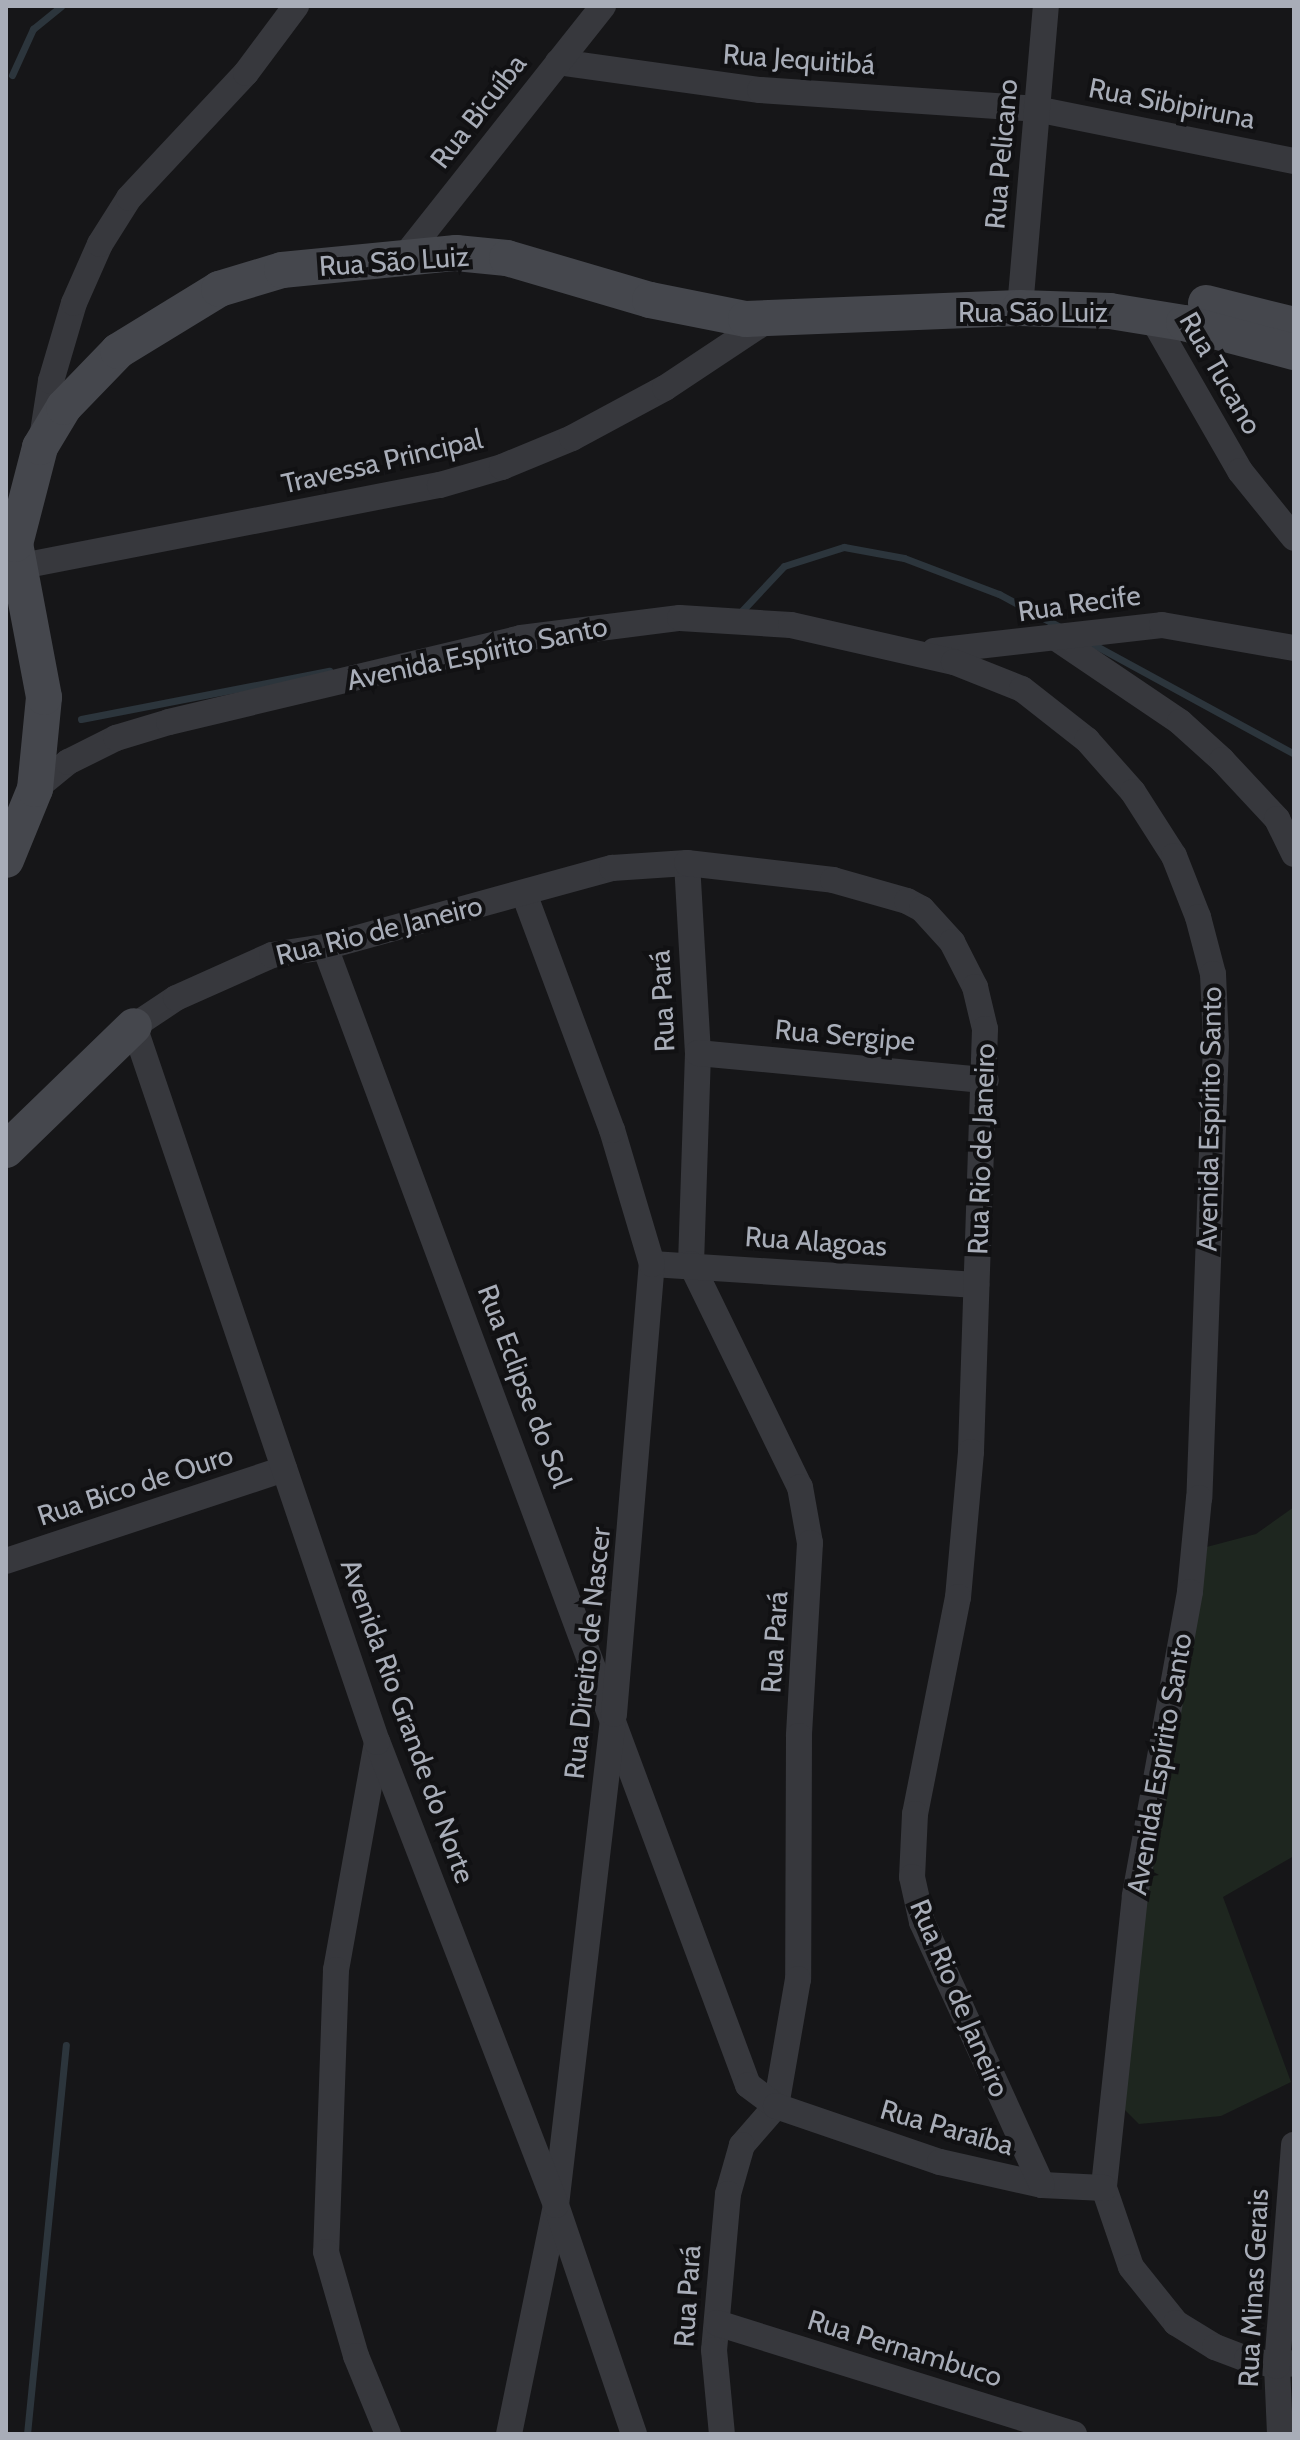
<!DOCTYPE html>
<meta charset="utf-8">
<style>
body{margin:0}
#map{position:relative;width:1300px;height:2440px;overflow:hidden;background:#161618;font-family:Cabin,sans-serif}
div>[style]{position:absolute}
.green>*{inset:0;background:#1e261f}
.stream>*{height:7px;margin:-3.5px;padding:0 3.5px;transform-origin:3.5px;border-radius:3.5px;background:#2c353c}
.street>*{height:26px;margin:-13px;padding:0 13px;transform-origin:13px;border-radius:13px;background:#37383d}
.secondary>*{height:36px;margin:-18px;padding:0 18px;transform-origin:18px;border-radius:18px;background:#45474d}
span{translate:-50% -50%;white-space:nowrap;text-align:center;line-height:1.15;-webkit-text-stroke:8px #111113;paint-order:stroke}
.street-label{font-size:28px;color:#a8adb8}
.frame{position:absolute;inset:0;border:8px solid #a8adb8;pointer-events:none}
</style>
<div id="map">
<div class="green">
<div style="clip-path:polygon(1294px 1507px,1294px 1856px,1223px 1897px,1291px 2082px,1221px 2116px,1139px 2124px,1121px 2106px,1136px 1948px,1199px 1549px,1256px 1534px)"></div>
</div>
<div class="stream">
<div style="left:12px;top:75px;width:51px;rotate:-65.5deg"></div>
<div style="left:33px;top:29px;width:36px;rotate:-39deg"></div>
<div style="left:738px;top:615px;width:67px;rotate:-46.8deg"></div>
<div style="left:784px;top:566px;width:63px;rotate:-17.6deg"></div>
<div style="left:844px;top:547px;width:61px;rotate:10.4deg"></div>
<div style="left:904px;top:558px;width:102px;rotate:20.8deg"></div>
<div style="left:999px;top:594px;width:69px;rotate:28.4deg"></div>
<div style="left:1089px;top:642px;width:234px;rotate:28.6deg"></div>
<div style="left:81px;top:719px;width:253px;rotate:-11deg"></div>
<div style="left:27px;top:2434px;width:391px;rotate:-84.3deg"></div>
</div>
<div class="street">
<div style="left:558px;top:62px;width:204px;rotate:7.9deg"></div>
<div style="left:760px;top:90px;width:277px;rotate:3.9deg"></div>
<div style="left:1036px;top:109px;width:263px;rotate:11.4deg"></div>
<div style="left:405px;top:256px;width:319px;rotate:-51.6deg"></div>
<div style="left:1020px;top:308px;width:303px;rotate:-85.1deg"></div>
<div style="left:1151px;top:316px;width:179px;rotate:60.1deg"></div>
<div style="left:1240px;top:471px;width:86px;rotate:51.1deg"></div>
<div style="left:43px;top:432px;width:52px;rotate:-81.1deg"></div>
<div style="left:51px;top:381px;width:81px;rotate:-73.6deg"></div>
<div style="left:74px;top:303px;width:64px;rotate:-66.2deg"></div>
<div style="left:100px;top:244px;width:54px;rotate:-57.8deg"></div>
<div style="left:129px;top:198px;width:171px;rotate:-46.9deg"></div>
<div style="left:246px;top:73px;width:84px;rotate:-53.3deg"></div>
<div style="left:22px;top:566px;width:426px;rotate:-11deg"></div>
<div style="left:440px;top:485px;width:65px;rotate:-16.2deg"></div>
<div style="left:502px;top:467px;width:76px;rotate:-22.5deg"></div>
<div style="left:572px;top:438px;width:106px;rotate:-28.3deg"></div>
<div style="left:665px;top:388px;width:125px;rotate:-33.6deg"></div>
<div style="left:1056px;top:638px;width:150px;rotate:34.1deg"></div>
<div style="left:1180px;top:722px;width:57px;rotate:42.1deg"></div>
<div style="left:1222px;top:760px;width:81px;rotate:47deg"></div>
<div style="left:1277px;top:819px;width:39px;rotate:64deg"></div>
<div style="left:934px;top:651px;width:229px;rotate:-6.5deg"></div>
<div style="left:1162px;top:625px;width:134px;rotate:9.9deg"></div>
<div style="left:35px;top:789px;width:43px;rotate:-39.3deg"></div>
<div style="left:68px;top:762px;width:54px;rotate:-26.6deg"></div>
<div style="left:116px;top:738px;width:55px;rotate:-16.8deg"></div>
<div style="left:169px;top:722px;width:362px;rotate:-13.4deg"></div>
<div style="left:521px;top:638px;width:160px;rotate:-7.2deg"></div>
<div style="left:680px;top:618px;width:111px;rotate:3.6deg"></div>
<div style="left:791px;top:625px;width:167px;rotate:12.8deg"></div>
<div style="left:954px;top:662px;width:73px;rotate:21.7deg"></div>
<div style="left:1022px;top:689px;width:83px;rotate:38.1deg"></div>
<div style="left:1087px;top:740px;width:69px;rotate:48.5deg"></div>
<div style="left:1133px;top:792px;width:76px;rotate:57.4deg"></div>
<div style="left:1174px;top:856px;width:66px;rotate:68.5deg"></div>
<div style="left:1198px;top:917px;width:59px;rotate:75.3deg"></div>
<div style="left:1213px;top:974px;width:70px;rotate:87.5deg"></div>
<div style="left:1216px;top:1044px;width:454px;rotate:92.1deg"></div>
<div style="left:1199px;top:1498px;width:94px;rotate:95.5deg"></div>
<div style="left:1190px;top:1592px;width:309px;rotate:100.3deg"></div>
<div style="left:1135px;top:1896px;width:294px;rotate:96.1deg"></div>
<div style="left:1104px;top:2188px;width:83px;rotate:71.1deg"></div>
<div style="left:1131px;top:2267px;width:72px;rotate:51.2deg"></div>
<div style="left:1176px;top:2323px;width:46px;rotate:31.6deg"></div>
<div style="left:1215px;top:2347px;width:34px;rotate:21deg"></div>
<div style="left:1247px;top:2359px;width:31px;rotate:13deg"></div>
<div style="left:1277px;top:2366px;width:17px;rotate:-10deg"></div>
<div style="left:687px;top:863px;width:190px;rotate:86.7deg"></div>
<div style="left:698px;top:1053px;width:211px;rotate:91.9deg"></div>
<div style="left:691px;top:1264px;width:248px;rotate:64deg"></div>
<div style="left:800px;top:1487px;width:57px;rotate:79.9deg"></div>
<div style="left:810px;top:1543px;width:193px;rotate:93.3deg"></div>
<div style="left:799px;top:1736px;width:243px;rotate:90.2deg"></div>
<div style="left:798px;top:1979px;width:129px;rotate:99.8deg"></div>
<div style="left:776px;top:2106px;width:52px;rotate:131.1deg"></div>
<div style="left:742px;top:2145px;width:51px;rotate:105.9deg"></div>
<div style="left:728px;top:2194px;width:157px;rotate:95.1deg"></div>
<div style="left:714px;top:2350px;width:84px;rotate:84.6deg"></div>
<div style="left:325px;top:947px;width:1214px;rotate:69.61deg"></div>
<div style="left:748px;top:2085px;width:35px;rotate:37deg"></div>
<div style="left:776px;top:2106px;width:173px;rotate:18.9deg"></div>
<div style="left:940px;top:2162px;width:105px;rotate:12.7deg"></div>
<div style="left:1042px;top:2185px;width:62px;rotate:2.8deg"></div>
<div style="left:698px;top:1053px;width:289px;rotate:5.4deg"></div>
<div style="left:652px;top:1264px;width:325px;rotate:3.7deg"></div>
<div style="left:6px;top:1561px;width:293px;rotate:-18.3deg"></div>
<div style="left:377px;top:1742px;width:232px;rotate:100.2deg"></div>
<div style="left:336px;top:1970px;width:282px;rotate:92deg"></div>
<div style="left:326px;top:2252px;width:108px;rotate:73.9deg"></div>
<div style="left:356px;top:2356px;width:84px;rotate:67.7deg"></div>
<div style="left:717px;top:2323px;width:374px;rotate:17.3deg"></div>
<div style="left:509px;top:2434px;width:234px;rotate:-78.4deg"></div>
<div style="left:556px;top:2205px;width:494px;rotate:-83.3deg"></div>
<div style="left:614px;top:1714px;width:452px;rotate:-85.2deg"></div>
<div style="left:652px;top:1264px;width:140px;rotate:-106.6deg"></div>
<div style="left:612px;top:1130px;width:253px;rotate:-110.4deg"></div>
<div style="left:634px;top:2434px;width:242px;rotate:-108.8deg"></div>
<div style="left:556px;top:2205px;width:496px;rotate:-111.1deg"></div>
<div style="left:377px;top:1742px;width:756px;rotate:-108.75deg"></div>
<div style="left:134px;top:1026px;width:50px;rotate:-33.7deg"></div>
<div style="left:176px;top:998px;width:105px;rotate:-24.1deg"></div>
<div style="left:272px;top:955px;width:54px;rotate:-8.6deg"></div>
<div style="left:325px;top:947px;width:298px;rotate:-15.4deg"></div>
<div style="left:612px;top:868px;width:75px;rotate:-3.8deg"></div>
<div style="left:687px;top:863px;width:147px;rotate:6.6deg"></div>
<div style="left:833px;top:880px;width:77px;rotate:15.8deg"></div>
<div style="left:907px;top:901px;width:17px;rotate:28deg"></div>
<div style="left:922px;top:909px;width:45px;rotate:47.7deg"></div>
<div style="left:952px;top:942px;width:51px;rotate:62.9deg"></div>
<div style="left:975px;top:987px;width:43px;rotate:76.6deg"></div>
<div style="left:985px;top:1029px;width:423px;rotate:91.9deg"></div>
<div style="left:971px;top:1452px;width:146px;rotate:95.1deg"></div>
<div style="left:958px;top:1597px;width:221px;rotate:101.2deg"></div>
<div style="left:915px;top:1814px;width:63px;rotate:92.7deg"></div>
<div style="left:912px;top:1877px;width:46px;rotate:77.5deg"></div>
<div style="left:922px;top:1922px;width:289px;rotate:65.5deg"></div>
<div style="left:1280px;top:2434px;width:68px;rotate:-92.5deg"></div>
<div style="left:1277px;top:2366px;width:222px;rotate:-85.6deg"></div>
</div>
<div class="secondary">
<div style="left:1206px;top:303px;width:91px;rotate:14deg"></div>
<div style="left:6px;top:860px;width:77px;rotate:-67.8deg"></div>
<div style="left:35px;top:789px;width:92px;rotate:-84.4deg"></div>
<div style="left:44px;top:697px;width:156px;rotate:-100.7deg"></div>
<div style="left:15px;top:544px;width:100px;rotate:-75.5deg"></div>
<div style="left:40px;top:447px;width:47px;rotate:-59deg"></div>
<div style="left:64px;top:407px;width:78px;rotate:-46deg"></div>
<div style="left:118px;top:351px;width:119px;rotate:-31.5deg"></div>
<div style="left:219px;top:289px;width:66px;rotate:-16.8deg"></div>
<div style="left:282px;top:270px;width:175px;rotate:-5.6deg"></div>
<div style="left:456px;top:253px;width:51px;rotate:5.6deg"></div>
<div style="left:507px;top:258px;width:149px;rotate:16.4deg"></div>
<div style="left:650px;top:300px;width:98px;rotate:11.2deg"></div>
<div style="left:746px;top:319px;width:274px;rotate:-2.3deg"></div>
<div style="left:1020px;top:308px;width:90px;rotate:1.9deg"></div>
<div style="left:1110px;top:311px;width:75px;rotate:9.2deg"></div>
<div style="left:1184px;top:323px;width:114px;rotate:14.8deg"></div>
<div style="left:6px;top:1150px;width:178px;rotate:-44.1deg"></div>
</div>
<div class="street-label">
<span style="left:799px;top:59px;rotate:4deg">Rua Jequitibá</span>
<span style="left:1172px;top:103px;rotate:11deg">Rua Sibipiruna</span>
<span style="left:478px;top:111px;rotate:-52deg">Rua Bicuíba</span>
<span style="left:1001px;top:154px;rotate:-85deg">Rua Pelicano</span>
<span style="left:394px;top:261px;rotate:-4deg">Rua São Luiz</span>
<span style="left:1033px;top:312px">Rua São Luiz</span>
<span style="left:1221px;top:373px;rotate:60deg">Rua Tucano</span>
<span style="left:382px;top:461px;rotate:-13deg">Travessa Principal</span>
<span style="left:1079px;top:603px;rotate:-8deg">Rua Recife</span>
<span style="left:477px;top:653px;rotate:-12deg">Avenida Espírito Santo</span>
<span style="left:379px;top:930px;rotate:-14deg">Rua Rio de Janeiro</span>
<span style="left:662px;top:1001px;rotate:-93deg">Rua Pará</span>
<span style="left:845px;top:1035px;rotate:5deg">Rua Sergipe</span>
<span style="left:1209px;top:1119px;rotate:-89deg">Avenida Espírito Santo</span>
<span style="left:981px;top:1149px;rotate:-88deg">Rua Rio de Janeiro</span>
<span style="left:816px;top:1241px;rotate:4deg">Rua Alagoas</span>
<span style="left:525px;top:1386px;rotate:69deg">Rua Eclipse do Sol</span>
<span style="left:135px;top:1485px;rotate:-18deg">Rua Bico de Ouro</span>
<span style="left:774px;top:1642px;rotate:-86deg">Rua Pará</span>
<span style="left:587px;top:1653px;rotate:-84deg">Rua Direito de Nascer</span>
<span style="left:408px;top:1721px;rotate:70deg">Avenida Rio Grande do Norte</span>
<span style="left:1159px;top:1764px;rotate:-80deg">Avenida Espírito Santo</span>
<span style="left:960px;top:1998px;rotate:67deg">Rua Rio de Janeiro</span>
<span style="left:947px;top:2127px;rotate:16deg">Rua Paraíba</span>
<span style="left:1253px;top:2288px;rotate:-87deg">Rua Minas Gerais</span>
<span style="left:687px;top:2296px;rotate:-86deg">Rua Pará</span>
<span style="left:905px;top:2348px;rotate:17deg">Rua Pernambuco</span>
</div>
<div class="frame"></div>
</div>
